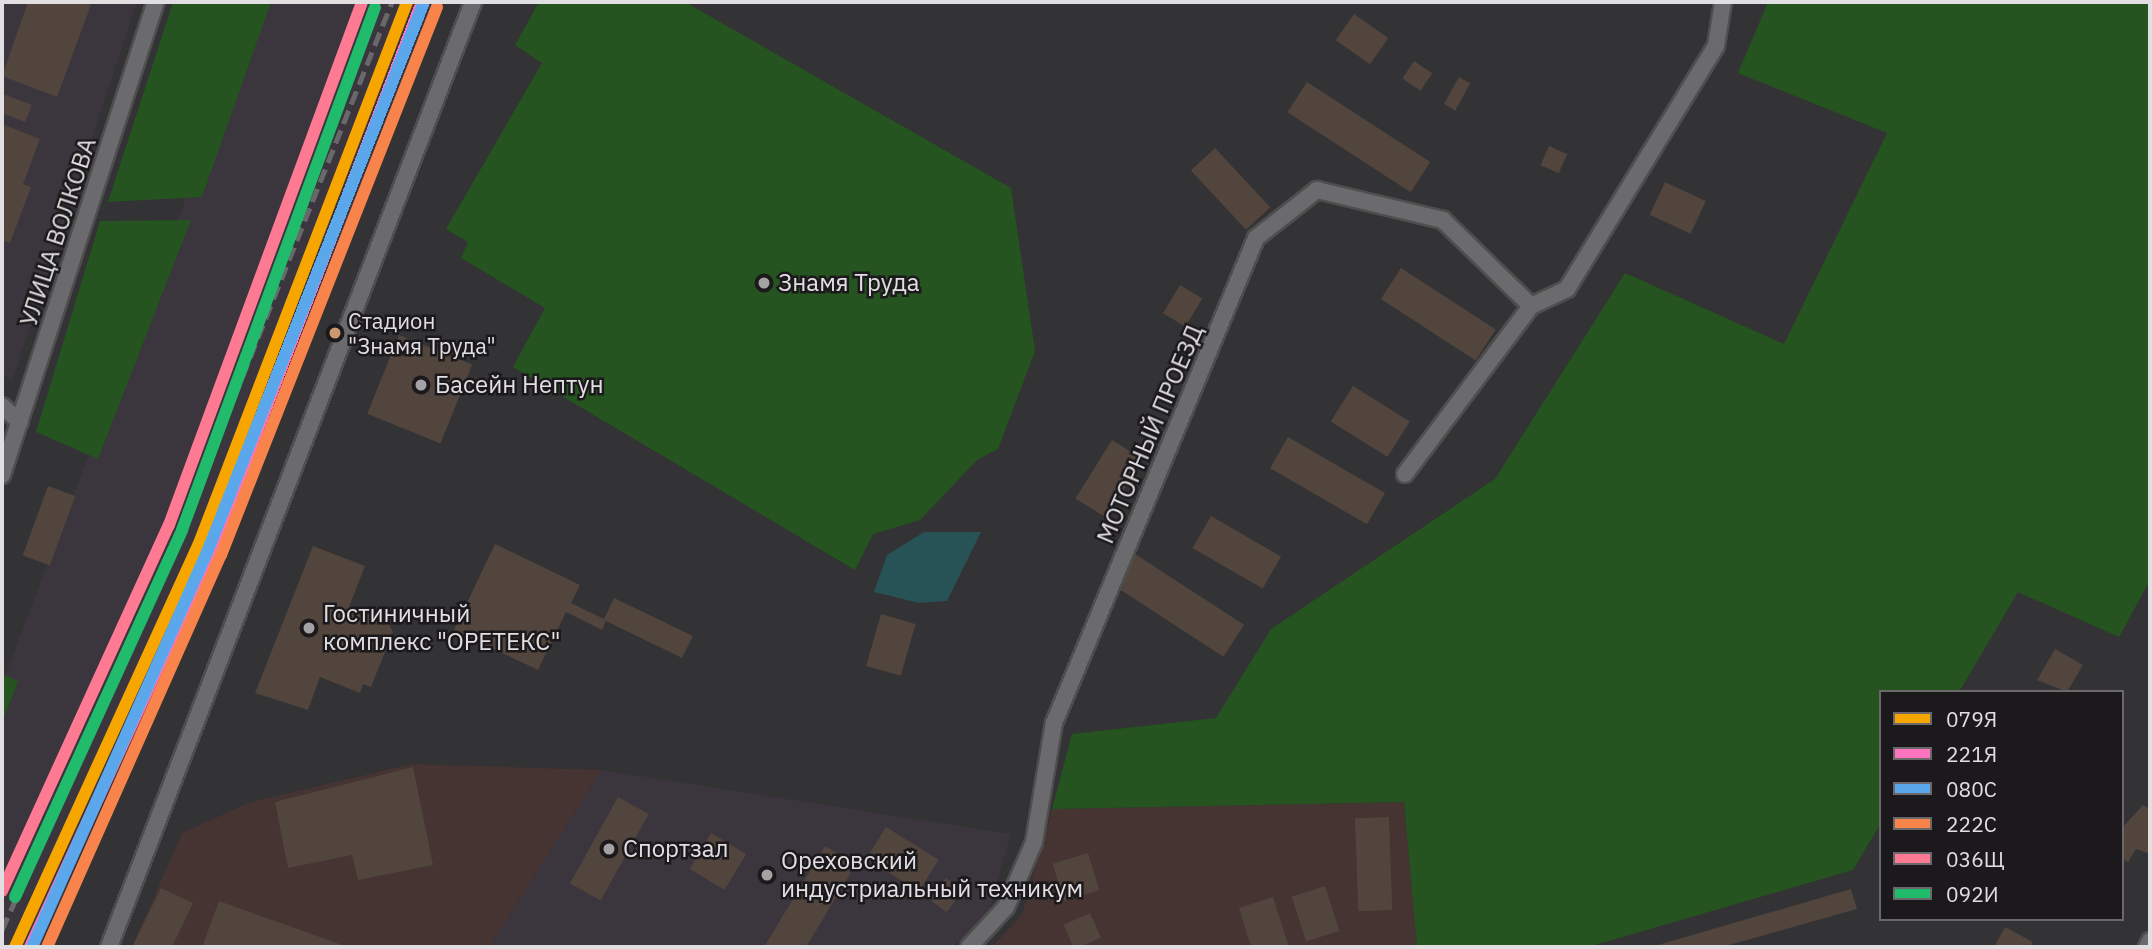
<!DOCTYPE html>
<meta charset="utf-8">
<style>
body{margin:0}
#map{position:relative;width:2152px;height:949px;overflow:hidden;background:#333234;font-family:"IBM Plex Sans",sans-serif}
div>[style]{position:absolute}
.built>*{inset:0;background:#3b353d}
.industrial>*{inset:0;background:#453431}
.green>*{inset:0;background:#255420}
.water>*{inset:0;background:#275256}
.building>*{inset:0;background:#51453d;transform-origin:0 0}
.roads{filter:drop-shadow(2px 0 #4f4e4f) drop-shadow(-2px 0 #4f4e4f) drop-shadow(0 2px #4f4e4f) drop-shadow(0 -2px #4f4e4f)}
.street>*{height:16px;margin:-8px;padding:0 8px;transform-origin:8px;border-radius:8px;background:#6b6a6c}
.rail>*{height:5px;margin-top:-2.5px;transform-origin:0;background:repeating-linear-gradient(90deg,#69686a 0 14px,transparent 0 21px)}
.rail-1>*{height:12px;margin:-6px;padding:0 6px;transform-origin:6px;border-radius:6px;background:#f7a600}
.rail-2>*{height:12px;margin:-6px;padding:0 6px;transform-origin:6px;border-radius:6px;background:#fc73be}
.rail-3>*{height:12px;margin:-6px;padding:0 6px;transform-origin:6px;border-radius:6px;background:#5aa8eb}
.rail-4>*{height:12px;margin:-6px;padding:0 6px;transform-origin:6px;border-radius:6px;background:#f8844c}
.rail-5>*{height:12px;margin:-6px;padding:0 6px;transform-origin:6px;border-radius:6px;background:#fe7a93}
.rail-6>*{height:12px;margin:-6px;padding:0 6px;transform-origin:6px;border-radius:6px;background:#20bc6c}
.dots>*{width:19px;height:19px;translate:-50% -50%;box-sizing:border-box;border:4px solid #1b191b;border-radius:50%}
span{translate:-50% -50%;white-space:nowrap;text-align:center;line-height:1.15;-webkit-text-stroke:5px #1b191b;paint-order:stroke}
.bus-label{font-size:22px;color:#e1dfe1}
.left{translate:0 -50%;text-align:left}
.street-label{font-size:24px;color:#e1dfe1}
.poi-label{font-size:24px;color:#e1dfe1}
.frame{position:absolute;inset:0;border:4px solid #e1dfe1;pointer-events:none}
.legend{position:absolute;left:1879px;top:690px;width:245px;height:231px;box-sizing:border-box;background:#1b191b;border:2px solid #6a686a;margin:0;padding:9px 12px;list-style:none;font-size:21px;color:#e1dfe1}
.legend li{display:flex;align-items:center;gap:14px;height:35px}
.legend b{width:35px;border:2px solid #6a686a}
</style>
<div id="map">
<div class="built">
<div style="clip-path:polygon(2px 2px,137px 2px,12px 382px,2px 373px)"></div>
<div style="clip-path:polygon(260px 2px,441px 2px,327px 297px,40px 947px,2px 947px,2px 684px)"></div>
<div style="clip-path:polygon(602px 770px,1011px 834px,987px 916px,953px 947px,489px 947px)"></div>
</div>
<div class="industrial">
<div style="clip-path:polygon(411px 764px,602px 770px,489px 947px,132px 947px,182px 833px,248px 803px)"></div>
<div style="clip-path:polygon(1404px 802px,1417px 947px,992px 947px,1022px 915px,1052px 809px)"></div>
</div>
<div class="green">
<div style="clip-path:polygon(173px 2px,271px 2px,202px 197px,108px 202px)"></div>
<div style="clip-path:polygon(539px 2px,685px 2px,1011px 188px,1035px 351px,998px 449px,977px 460px,920px 520px,873px 534px,855px 570px,513px 367px,545px 308px,461px 258px,468px 242px,446px 229px,542px 63px,515px 45px)"></div>
<div style="clip-path:polygon(1768px 2px,2150px 2px,2150px 580px,2119px 637px,2018px 592px,1959px 692px,1881px 692px,1881px 823px,1853px 870px,1588px 947px,1417px 947px,1404px 802px,1052px 809px,1072px 734px,1216px 718px,1271px 629px,1495px 479px,1625px 273px,1784px 344px,1887px 133px,1738px 73px)"></div>
<div style="clip-path:polygon(191px 220px,98px 459px,36px 432px,100px 221px)"></div>
<div style="clip-path:polygon(2px 674px,18px 681px,2px 724px)"></div>
</div>
<div class="water">
<div style="clip-path:polygon(924px 532px,981px 532px,947px 601px,919px 603px,874px 592px,887px 555px)"></div>
</div>
<div class="building">
<div style="clip-path:polygon(28px 2px,92px 2px,57px 97px,2px 76px)"></div>
<div style="left:1354px;top:14px;width:42px;height:32px;rotate:35deg"></div>
<div style="left:1414px;top:61px;width:22px;height:21px;rotate:34deg"></div>
<div style="left:1459px;top:77px;width:13px;height:31px;rotate:29deg"></div>
<div style="left:1307px;top:82px;width:147px;height:36px;rotate:33deg"></div>
<div style="clip-path:polygon(3px 94px,32px 105px,25px 122px,2px 113px)"></div>
<div style="clip-path:polygon(2px 124px,40px 139px,23px 184px,31px 187px,10px 243px,2px 240px)"></div>
<div style="left:1549px;top:146px;width:20px;height:21px;rotate:24deg"></div>
<div style="left:1215px;top:148px;width:81px;height:33px;rotate:47deg"></div>
<div style="left:1665px;top:182px;width:45px;height:36px;rotate:25deg"></div>
<div style="left:1401px;top:268px;width:113px;height:37px;rotate:33deg"></div>
<div style="left:1180px;top:285px;width:26px;height:33px;rotate:31deg"></div>
<div style="left:399px;top:335px;width:79px;height:85px;rotate:22deg"></div>
<div style="left:1353px;top:386px;width:67px;height:42px;rotate:32deg"></div>
<div style="left:1288px;top:437px;width:112px;height:36px;rotate:30deg"></div>
<div style="left:1112px;top:440px;width:36px;height:69px;rotate:32deg"></div>
<div style="left:48px;top:486px;width:29px;height:74px;rotate:20deg"></div>
<div style="left:1211px;top:516px;width:81px;height:37px;rotate:30deg"></div>
<div style="clip-path:polygon(495px 544px,580px 585px,571px 603px,604px 619px,614px 598px,693px 636px,682px 658px,606px 621px,602px 630px,566px 612px,538px 670px,454px 630px)"></div>
<div style="clip-path:polygon(313px 546px,365px 566px,349px 607px,388px 622px,393px 632px,371px 687px,363px 684px,360px 693px,320px 677px,308px 710px,255px 693px)"></div>
<div style="left:1135px;top:554px;width:130px;height:38px;rotate:33deg"></div>
<div style="left:881px;top:614px;width:36px;height:54px;rotate:16deg"></div>
<div style="clip-path:polygon(2055px 649px,2083px 665px,2067px 692px,2037px 680px)"></div>
<div style="clip-path:polygon(413px 767px,433px 865px,358px 880px,352px 855px,288px 868px,275px 802px)"></div>
<div style="left:618px;top:797px;width:35px;height:99px;rotate:29deg"></div>
<div style="clip-path:polygon(2143px 805px,2150px 809px,2150px 854px,2136px 849px,2128px 862px,2122px 859px,2122px 828px)"></div>
<div style="left:1389px;top:817px;width:93px;height:34px;rotate:88deg"></div>
<div style="left:886px;top:827px;width:62px;height:37px;rotate:32deg"></div>
<div style="left:711px;top:833px;width:41px;height:42px;rotate:31deg"></div>
<div style="clip-path:polygon(825px 846px,856px 864px,806px 947px,764px 947px)"></div>
<div style="left:1088px;top:853px;width:39px;height:37px;rotate:73deg"></div>
<div style="left:946px;top:878px;width:21px;height:27px;rotate:37deg"></div>
<div style="left:1325px;top:886px;width:47px;height:35px;rotate:72deg"></div>
<div style="clip-path:polygon(161px 888px,193px 903px,172px 947px,132px 947px)"></div>
<div style="clip-path:polygon(1851px 889px,1857px 909px,1722px 947px,1651px 947px)"></div>
<div style="clip-path:polygon(1273px 897px,1289px 947px,1251px 947px,1239px 908px)"></div>
<div style="clip-path:polygon(219px 901px,348px 947px,202px 947px)"></div>
<div style="left:1090px;top:913px;width:27px;height:29px;rotate:66deg"></div>
<div style="clip-path:polygon(2005px 927px,2033px 942px,2030px 947px,1994px 947px)"></div>
</div>
<div class="roads">
<div class="street">
<div style="left:2px;top:406px;width:24px;rotate:42deg"></div>
<div style="left:1405px;top:474px;width:210px;rotate:-53.1deg"></div>
<div style="left:1531px;top:306px;width:40px;rotate:-25deg"></div>
<div style="left:1567px;top:289px;width:285px;rotate:-58.5deg"></div>
<div style="left:1716px;top:46px;width:45px;rotate:-81deg"></div>
<div style="left:2px;top:475px;width:497px;rotate:-72deg"></div>
<div style="left:109px;top:947px;width:1013px;rotate:-68.93deg"></div>
<div style="left:969px;top:947px;width:54px;rotate:-47.2deg"></div>
<div style="left:1006px;top:907px;width:71px;rotate:-66.7deg"></div>
<div style="left:1034px;top:842px;width:121px;rotate:-80.5deg"></div>
<div style="left:1054px;top:723px;width:525px;rotate:-67.39deg"></div>
<div style="left:1256px;top:238px;width:78px;rotate:-38.2deg"></div>
<div style="left:1317px;top:190px;width:130px;rotate:13.4deg"></div>
<div style="left:1443px;top:220px;width:123px;rotate:44.3deg"></div>
<div style="left:2147px;top:947px;width:7px;rotate:-63deg"></div>
</div>
</div>
<div class="rail">
<div style="left:2px;top:930px;width:435px;rotate:-65.9deg"></div>
<div style="left:180px;top:533px;width:572px;rotate:-68.24deg"></div>
</div>
<div class="rail-1">
<div style="left:15px;top:947px;width:441px;rotate:-65.5deg"></div>
<div style="left:198px;top:546px;width:583px;rotate:-68.98deg"></div>
</div>
<div class="rail-2">
<div style="left:30px;top:947px;width:435px;rotate:-65.4deg"></div>
<div style="left:211px;top:551px;width:583px;rotate:-68.98deg"></div>
</div>
<div class="rail-3">
<div style="left:32px;top:947px;width:434px;rotate:-66.1deg"></div>
<div style="left:208px;top:550px;width:589px;rotate:-68.49deg"></div>
</div>
<div class="rail-4">
<div style="left:47px;top:947px;width:429px;rotate:-66.1deg"></div>
<div style="left:221px;top:555px;width:589px;rotate:-68.49deg"></div>
</div>
<div class="rail-5">
<div style="left:2px;top:891px;width:402px;rotate:-65.5deg"></div>
<div style="left:169px;top:525px;width:557px;rotate:-69.74deg"></div>
</div>
<div class="rail-6">
<div style="left:15px;top:897px;width:403px;rotate:-65.5deg"></div>
<div style="left:182px;top:530px;width:557px;rotate:-69.74deg"></div>
</div>
<div class="dots">
<div style="left:764px;top:283px;background:#a4a2a4"></div>
<div style="left:335px;top:333px;background:#cd976f"></div>
<div style="left:421px;top:385px;background:#a4a2a4"></div>
<div style="left:309px;top:628px;background:#a4a2a4"></div>
<div style="left:609px;top:849px;background:#a4a2a4"></div>
<div style="left:767px;top:875px;background:#a4a2a4"></div>
</div>
<div class="bus-label">
<span class="left" style="left:348px;top:333px">Стадион<br>"Знамя Труда"</span>
</div>
<div class="street-label">
<span style="left:58px;top:232px;rotate:-72deg">УЛИЦА ВОЛКОВА</span>
<span style="left:1150px;top:434px;rotate:-67deg">МОТОРНЫЙ ПРОЕЗД</span>
</div>
<div class="poi-label">
<span class="left" style="left:778px;top:283px">Знамя Труда</span>
<span class="left" style="left:435px;top:385px">Басейн Нептун</span>
<span class="left" style="left:323px;top:628px">Гостиничный<br>комплекс "ОРЕТЕКС"</span>
<span class="left" style="left:623px;top:849px">Спортзал</span>
<span class="left" style="left:781px;top:875px">Ореховский<br>индустриальный техникум</span>
</div>
<div class="frame"></div>
<ul class="legend">
<li><b style="height:9px;background:#f7a600"></b>079Я</li>
<li><b style="height:9px;background:#fc73be"></b>221Я</li>
<li><b style="height:9px;background:#5aa8eb"></b>080С</li>
<li><b style="height:9px;background:#f8844c"></b>222С</li>
<li><b style="height:9px;background:#fe7a93"></b>036Щ</li>
<li><b style="height:9px;background:#20bc6c"></b>092И</li>
</ul>
</div>
